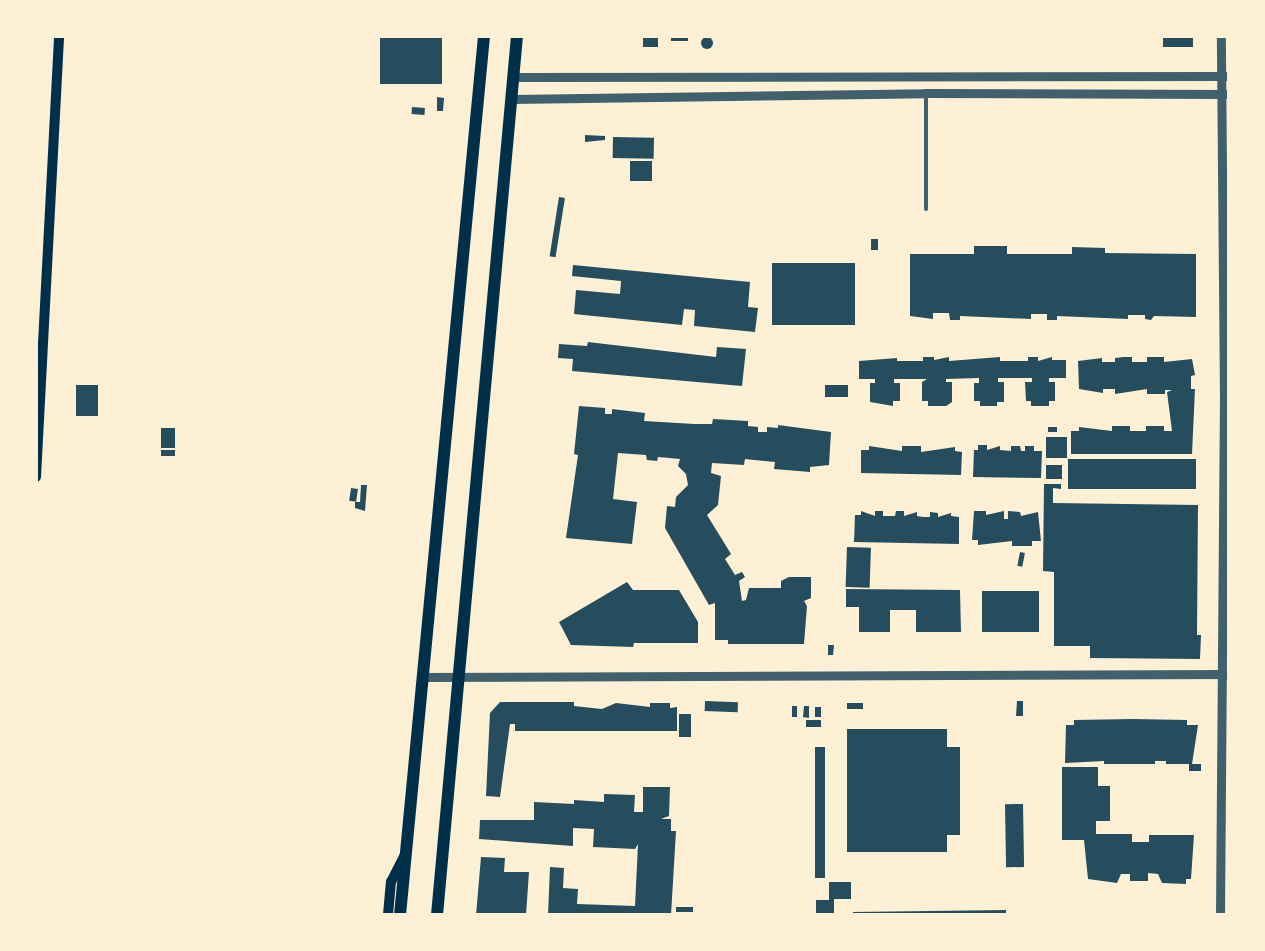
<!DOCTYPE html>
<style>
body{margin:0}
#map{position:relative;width:1265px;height:951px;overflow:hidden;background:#fdf0d5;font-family:"Sofia Sans Condensed",sans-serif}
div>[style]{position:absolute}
.building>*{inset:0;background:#264d5e;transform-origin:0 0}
.round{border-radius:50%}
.service>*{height:4px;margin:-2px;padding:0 2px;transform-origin:2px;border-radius:2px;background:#3f606c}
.tertiary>*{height:9px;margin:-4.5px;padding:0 4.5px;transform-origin:4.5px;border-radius:4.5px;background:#3f606c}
.secondary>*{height:10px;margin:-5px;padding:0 5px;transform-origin:5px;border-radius:5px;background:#003049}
.primary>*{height:12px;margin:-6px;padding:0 6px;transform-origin:6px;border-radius:6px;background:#003049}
span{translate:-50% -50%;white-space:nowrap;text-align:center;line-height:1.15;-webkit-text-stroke:4.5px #fdf0d5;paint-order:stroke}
.frame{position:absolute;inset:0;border:38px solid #fdf0d5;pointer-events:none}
</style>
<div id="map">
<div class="building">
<div style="left:380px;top:36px;width:62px;height:48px"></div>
<div style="left:643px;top:36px;width:15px;height:11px"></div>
<div style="left:671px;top:36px;width:17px;height:5px"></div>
<div style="left:1163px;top:36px;width:30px;height:11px"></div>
<div class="round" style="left:701px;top:37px;width:12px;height:12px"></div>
<div style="clip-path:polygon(437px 97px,444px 98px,443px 111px,437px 111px)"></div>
<div style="left:412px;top:107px;width:13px;height:7px;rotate:4deg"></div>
<div style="clip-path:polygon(585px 135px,605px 136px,605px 140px,585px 142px)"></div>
<div style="left:613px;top:137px;width:41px;height:21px;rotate:1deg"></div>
<div style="left:630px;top:161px;width:22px;height:20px"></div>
<div style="left:559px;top:197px;width:6px;height:60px;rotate:9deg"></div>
<div style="left:871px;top:239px;width:7px;height:11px"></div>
<div style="clip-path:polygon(974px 246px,1007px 246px,1007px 254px,1072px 254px,1072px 247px,1105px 248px,1105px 253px,1196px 254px,1196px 317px,1154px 316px,1151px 320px,1145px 319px,1145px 315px,1128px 315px,1128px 319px,1057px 316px,1057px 320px,1047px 320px,1047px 314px,1031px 314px,1031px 319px,960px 316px,960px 320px,950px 320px,949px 313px,933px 313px,933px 319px,910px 316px,910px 254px,974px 254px)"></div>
<div style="left:855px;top:263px;width:62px;height:83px;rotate:90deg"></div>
<div style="clip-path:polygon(573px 265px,750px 282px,748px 307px,758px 308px,755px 332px,694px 326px,695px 310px,684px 309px,682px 325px,574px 314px,576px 290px,620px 294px,621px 281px,572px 276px)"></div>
<div style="clip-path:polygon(588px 342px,716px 357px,717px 347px,746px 349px,742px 386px,572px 371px,573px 359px,558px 358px,559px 344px,587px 346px)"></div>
<div style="clip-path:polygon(923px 357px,934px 357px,934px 360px,949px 357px,949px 361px,1000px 357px,1000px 361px,1028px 361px,1028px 357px,1038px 357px,1038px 361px,1052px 357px,1052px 360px,1066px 360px,1066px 378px,1049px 378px,1049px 382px,1055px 382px,1055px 401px,1049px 401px,1049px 406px,1031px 406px,1031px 401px,1026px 401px,1025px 382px,1032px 382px,1032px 378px,998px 378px,998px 382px,1004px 382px,1004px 402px,997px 402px,997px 406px,980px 406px,980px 401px,974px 401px,974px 383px,979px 383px,979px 378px,946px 379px,946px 382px,952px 382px,952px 402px,946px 406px,928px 406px,928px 401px,922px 401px,922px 382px,927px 379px,894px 379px,894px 383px,900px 383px,900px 401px,893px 401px,893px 406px,870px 402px,870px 383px,875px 383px,875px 379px,859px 379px,859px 361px,897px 358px,897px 361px,923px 361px)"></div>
<div style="clip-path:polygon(1123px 357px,1132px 357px,1132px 362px,1147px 362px,1147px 357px,1164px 357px,1164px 362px,1192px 359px,1195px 375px,1191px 376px,1191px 389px,1195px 389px,1192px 454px,1071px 454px,1071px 431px,1079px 431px,1079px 427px,1112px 431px,1112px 426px,1130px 426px,1130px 431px,1146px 431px,1146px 426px,1164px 426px,1164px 431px,1172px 431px,1167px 392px,1172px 390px,1165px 390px,1165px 394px,1147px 394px,1147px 389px,1115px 394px,1115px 389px,1103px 389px,1103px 393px,1079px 389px,1078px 361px,1102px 358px,1102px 362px,1115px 362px,1115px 358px)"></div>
<div style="left:76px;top:385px;width:22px;height:31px"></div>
<div style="left:825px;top:385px;width:23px;height:12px"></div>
<div style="clip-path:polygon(579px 406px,605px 408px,605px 414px,612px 414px,612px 409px,645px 413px,644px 421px,694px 424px,712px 424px,713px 419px,748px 421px,748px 426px,758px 427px,758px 432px,767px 432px,767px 427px,778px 428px,778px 425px,831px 432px,829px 465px,810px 467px,810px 472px,774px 469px,775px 462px,745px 459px,744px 465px,712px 463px,711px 473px,721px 476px,718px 505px,707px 515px,731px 554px,725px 559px,735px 575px,742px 572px,745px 577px,739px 581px,742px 601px,746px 600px,749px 588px,781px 588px,781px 581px,789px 577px,811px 577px,811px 598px,804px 601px,807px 606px,804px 644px,728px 644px,728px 640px,715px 640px,715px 603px,709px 605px,665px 528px,667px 506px,675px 507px,676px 497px,688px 485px,686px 474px,678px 466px,680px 459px,658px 457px,657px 461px,647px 460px,646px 455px,618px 453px,613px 499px,637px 502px,632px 544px,566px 538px,578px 455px,574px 454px)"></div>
<div style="left:1048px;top:427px;width:9px;height:5px"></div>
<div style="left:175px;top:428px;width:20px;height:14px;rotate:90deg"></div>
<div style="left:1046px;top:437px;width:21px;height:21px"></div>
<div style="clip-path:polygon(978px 445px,987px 445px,987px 450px,1000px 446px,1000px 450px,1011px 451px,1011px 446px,1020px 446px,1021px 451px,1025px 451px,1025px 446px,1034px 446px,1034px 451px,1042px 451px,1041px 478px,973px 477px,974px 450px,978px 450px)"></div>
<div style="clip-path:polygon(869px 446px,902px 451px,902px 446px,921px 446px,921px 452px,955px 447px,955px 451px,962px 452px,961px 475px,861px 473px,861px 450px,869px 450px)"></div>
<div style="left:161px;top:450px;width:14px;height:6px"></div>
<div style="left:1196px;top:459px;width:30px;height:128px;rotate:90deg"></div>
<div style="left:1046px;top:465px;width:16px;height:14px"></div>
<div style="clip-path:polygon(1044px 484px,1061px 484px,1061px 489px,1053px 488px,1053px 503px,1198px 505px,1197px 635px,1201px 635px,1200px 659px,1090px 658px,1090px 646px,1054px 646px,1054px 572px,1043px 571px)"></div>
<div style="clip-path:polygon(361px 485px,367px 485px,365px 511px,355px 508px,355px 502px,360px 502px)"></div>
<div style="left:351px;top:488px;width:7px;height:13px;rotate:8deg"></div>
<div style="clip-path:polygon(861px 511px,875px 516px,875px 511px,883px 511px,883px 516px,895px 516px,896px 511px,904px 511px,904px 516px,917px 512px,917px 516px,923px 517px,930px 517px,930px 512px,938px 513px,938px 517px,951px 513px,951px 516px,959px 517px,959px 544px,854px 542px,855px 515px,861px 515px)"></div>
<div style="clip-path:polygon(974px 511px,986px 511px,986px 515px,1004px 511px,1004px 519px,1008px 519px,1008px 511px,1020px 512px,1021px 516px,1038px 512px,1041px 541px,1032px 541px,1032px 546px,1012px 546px,1012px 541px,978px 545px,978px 540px,972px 540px)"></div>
<div style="left:847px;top:547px;width:24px;height:40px;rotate:2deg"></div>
<div style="left:1020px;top:552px;width:5px;height:14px;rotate:11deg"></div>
<div style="clip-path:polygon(627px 582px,633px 590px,679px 590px,698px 622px,698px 643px,634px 643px,633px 647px,571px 645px,559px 622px)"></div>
<div style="clip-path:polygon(846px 589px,960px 590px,961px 632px,916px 632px,916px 610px,890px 610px,890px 632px,859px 632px,859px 607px,846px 607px)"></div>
<div style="left:982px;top:591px;width:57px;height:41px"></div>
<div style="clip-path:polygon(828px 645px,834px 645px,833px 655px,828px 655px)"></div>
<div style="left:705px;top:701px;width:33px;height:10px;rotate:2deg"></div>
<div style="clip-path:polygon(1017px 701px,1023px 701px,1023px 716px,1016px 716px)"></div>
<div style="clip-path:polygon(500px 702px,574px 702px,574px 706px,602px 709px,616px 703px,650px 707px,650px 703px,670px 703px,670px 708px,677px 707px,677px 731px,515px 731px,515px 724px,510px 724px,500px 797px,486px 796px,490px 713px)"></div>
<div style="left:847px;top:703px;width:16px;height:6px"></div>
<div style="left:792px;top:706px;width:5px;height:11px"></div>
<div style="clip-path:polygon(804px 706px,809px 706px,809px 718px,803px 717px)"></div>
<div style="left:815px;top:707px;width:6px;height:10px"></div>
<div style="left:679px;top:714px;width:12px;height:23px"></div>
<div style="clip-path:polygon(1133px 719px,1187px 720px,1187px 725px,1198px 725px,1192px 764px,1201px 764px,1201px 771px,1189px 771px,1189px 764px,1166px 764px,1166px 761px,1155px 761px,1155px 764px,1104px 764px,1104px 761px,1065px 763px,1066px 725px,1074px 725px,1074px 720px)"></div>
<div style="left:806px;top:720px;width:15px;height:7px"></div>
<div style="clip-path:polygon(847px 729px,947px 729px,947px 747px,960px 747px,960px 835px,947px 835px,947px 852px,847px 852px)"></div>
<div style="left:815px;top:747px;width:10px;height:131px"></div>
<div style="clip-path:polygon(1062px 767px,1098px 767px,1098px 786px,1110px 786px,1110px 821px,1096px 821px,1096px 834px,1132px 834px,1132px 842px,1149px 842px,1149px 835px,1194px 835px,1191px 879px,1186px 879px,1186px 884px,1162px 883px,1158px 874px,1148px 873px,1148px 881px,1130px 881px,1130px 874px,1121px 874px,1117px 883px,1088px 879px,1084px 840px,1062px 840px)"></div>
<div style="clip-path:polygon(643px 787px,670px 787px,669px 816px,661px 819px,671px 819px,671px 831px,676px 831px,671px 915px,548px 915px,550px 867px,564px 868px,563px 888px,578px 889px,577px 904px,635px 906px,638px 844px,635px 849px,593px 847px,594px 829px,573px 828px,573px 846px,479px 839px,480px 820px,534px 820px,534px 802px,574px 804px,574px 800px,604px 802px,604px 794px,635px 795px,634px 812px,643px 812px)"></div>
<div style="left:1023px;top:804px;width:63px;height:18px;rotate:89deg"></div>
<div style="clip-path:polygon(481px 857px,505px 858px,504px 872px,529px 872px,526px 915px,476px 915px)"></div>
<div style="clip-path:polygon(829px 882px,851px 882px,851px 899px,834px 899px,834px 915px,816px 915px,816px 900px,829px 900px)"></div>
<div style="left:676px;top:907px;width:17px;height:5px"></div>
<div style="clip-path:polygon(1006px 910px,1006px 915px,853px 915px,853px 912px)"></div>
</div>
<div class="service">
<div style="left:926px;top:209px;width:115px;rotate:-90deg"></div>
</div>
<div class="tertiary">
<div style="left:514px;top:77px;width:715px;rotate:-0.08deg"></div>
<div style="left:512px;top:99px;width:414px;rotate:-0.8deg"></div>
<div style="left:926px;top:93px;width:303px;rotate:0.2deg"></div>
<div style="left:421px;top:677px;width:808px;rotate:-0.21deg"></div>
<div style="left:1220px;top:915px;width:517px;rotate:-89.56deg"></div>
<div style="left:1224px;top:398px;width:362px;rotate:-90.5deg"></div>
</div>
<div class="secondary">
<div style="left:36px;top:477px;width:442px;rotate:-87deg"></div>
<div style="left:388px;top:915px;width:33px;rotate:-85deg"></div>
<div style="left:391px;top:882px;width:30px;rotate:-63deg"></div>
</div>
<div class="primary">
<div style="left:400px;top:915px;width:883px;rotate:-84.54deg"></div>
<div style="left:437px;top:915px;width:883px;rotate:-84.8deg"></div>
</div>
<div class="frame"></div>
</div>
